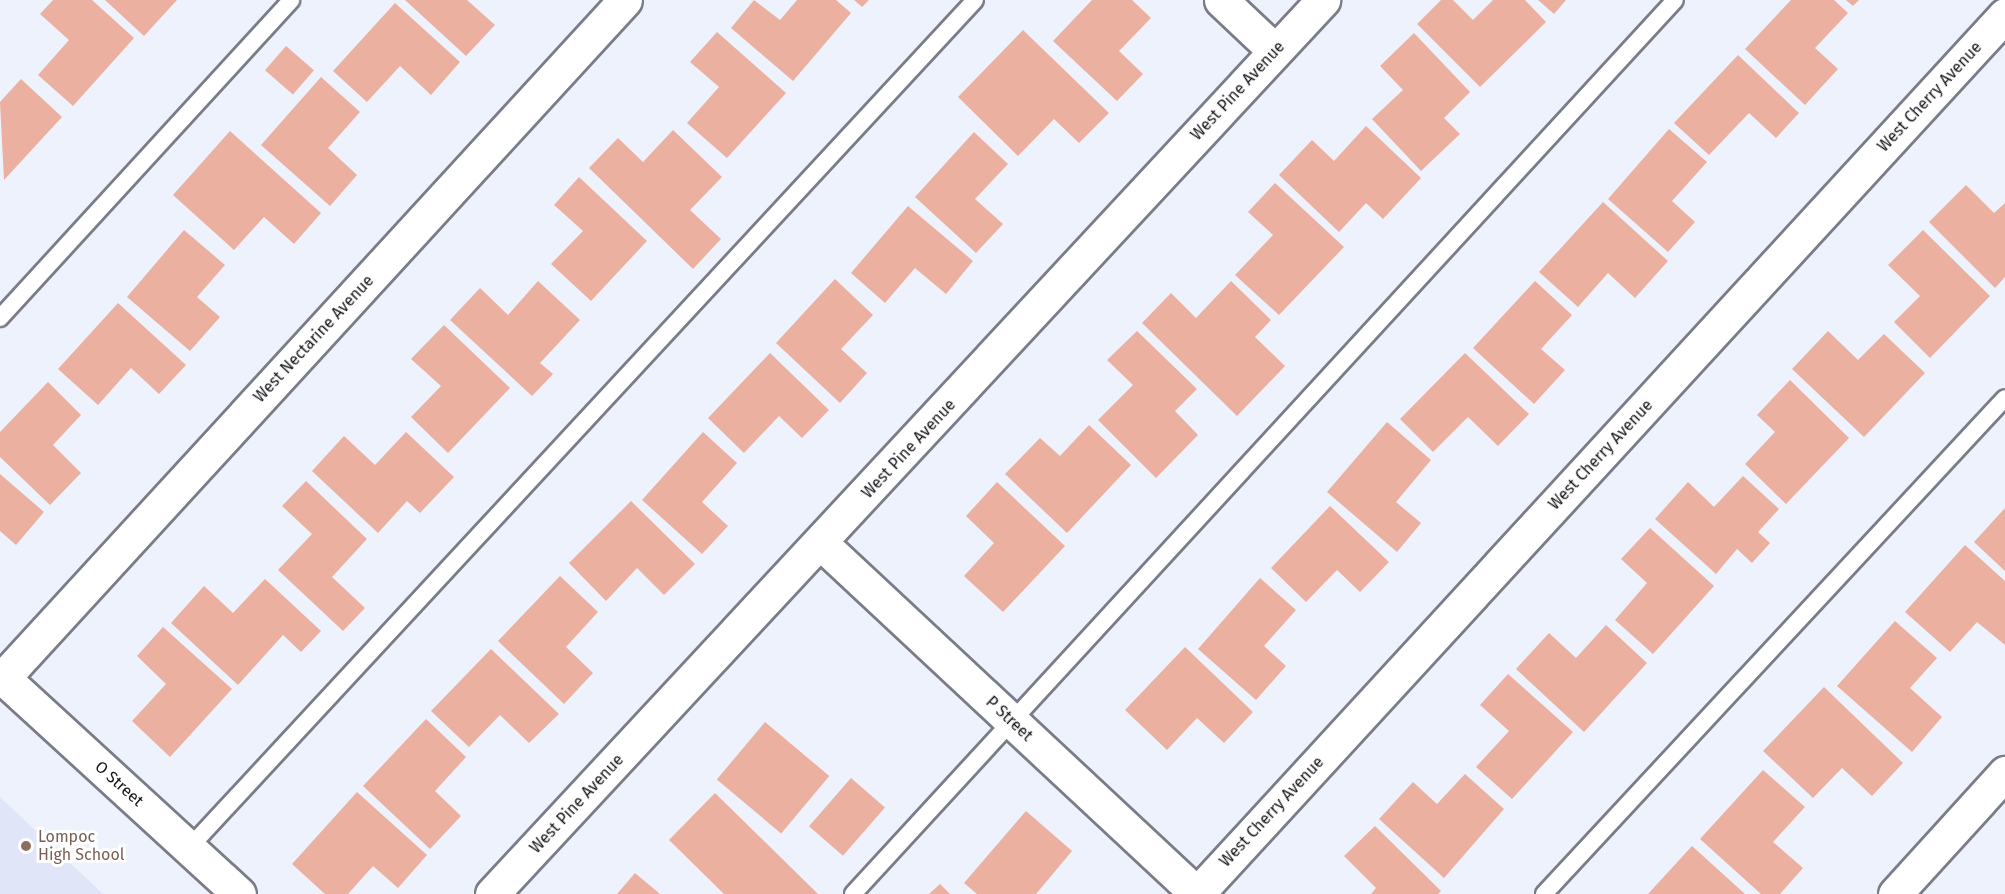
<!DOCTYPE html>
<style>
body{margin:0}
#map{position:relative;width:2005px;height:894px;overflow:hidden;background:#eef2fd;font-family:"Fira Sans",sans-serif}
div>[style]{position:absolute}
.built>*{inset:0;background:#e0e6f7}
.building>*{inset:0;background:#ebb0a0;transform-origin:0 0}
.roads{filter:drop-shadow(2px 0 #7a7d88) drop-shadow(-2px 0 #7a7d88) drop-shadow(0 2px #7a7d88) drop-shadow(0 -2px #7a7d88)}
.lane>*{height:16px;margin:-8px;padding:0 8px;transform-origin:8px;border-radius:8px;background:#fff}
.street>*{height:33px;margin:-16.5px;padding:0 16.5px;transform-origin:16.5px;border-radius:16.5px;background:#fff}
.secondary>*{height:33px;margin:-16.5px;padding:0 16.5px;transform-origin:16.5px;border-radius:16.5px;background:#fff}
.dots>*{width:16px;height:16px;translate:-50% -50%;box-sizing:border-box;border:3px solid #fff;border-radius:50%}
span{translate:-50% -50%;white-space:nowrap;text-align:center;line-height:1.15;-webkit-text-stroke:6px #fff;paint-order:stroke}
.street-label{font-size:16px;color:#15161a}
.education-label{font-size:16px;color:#785e54}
.left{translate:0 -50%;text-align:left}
</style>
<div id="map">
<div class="built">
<div style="clip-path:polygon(0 797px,103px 894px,0 894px)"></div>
</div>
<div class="building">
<div style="clip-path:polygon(53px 0,92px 0,134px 38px,73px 106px,38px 75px,69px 40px,40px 14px)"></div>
<div style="clip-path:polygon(105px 0,177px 0,144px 36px)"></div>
<div style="clip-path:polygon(405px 0,467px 0,495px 25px,466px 56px)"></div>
<div style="clip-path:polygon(754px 0,780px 20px,797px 0,836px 0,851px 13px,793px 81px,731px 28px)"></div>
<div style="clip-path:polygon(854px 0,869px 0,862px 7px)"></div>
<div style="clip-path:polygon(1092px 0,1132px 0,1151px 18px,1119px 51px,1143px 74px,1117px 101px,1053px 41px)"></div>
<div style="clip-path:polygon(1441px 0,1453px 0,1473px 20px,1493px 0,1525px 0,1546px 22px,1480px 87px,1417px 24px)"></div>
<div style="clip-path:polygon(1538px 0,1566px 0,1554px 14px)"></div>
<div style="clip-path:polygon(1791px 0,1834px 0,1848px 13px,1815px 48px,1838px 69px,1805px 105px,1745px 49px)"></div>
<div style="clip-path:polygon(1846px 0,1859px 0,1853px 6px)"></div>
<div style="clip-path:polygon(395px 3px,460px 62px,431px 95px,400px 66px,367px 102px,333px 71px)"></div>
<div style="clip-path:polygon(1023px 30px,1109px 113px,1079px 143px,1054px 119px,1018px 156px,958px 97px)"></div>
<div style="clip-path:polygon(717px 32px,786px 93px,727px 158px,687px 123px,719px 87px,690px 62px)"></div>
<div style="clip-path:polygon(1414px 33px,1470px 92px,1444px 118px,1460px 134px,1421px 171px,1372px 119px,1403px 90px,1380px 66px)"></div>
<div style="left:286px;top:46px;width:37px;height:32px;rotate:41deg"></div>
<div style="clip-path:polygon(1738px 55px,1799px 113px,1776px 138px,1749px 113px,1709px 155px,1674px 123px)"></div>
<div style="clip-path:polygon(321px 77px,360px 112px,328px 148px,357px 175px,330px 206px,261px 145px)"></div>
<div style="clip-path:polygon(21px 79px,62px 117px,4px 180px,0 102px)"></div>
<div style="clip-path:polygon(1366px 126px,1421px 178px,1383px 219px,1366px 203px,1339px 232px,1279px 175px,1312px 140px,1334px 161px)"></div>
<div style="clip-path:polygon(1669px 129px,1707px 162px,1672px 201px,1695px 222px,1668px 252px,1608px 199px)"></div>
<div style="clip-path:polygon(673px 130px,722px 177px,690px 210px,721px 239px,693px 269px,589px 168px,618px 138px,643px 162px)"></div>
<div style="clip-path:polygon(230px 131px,321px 213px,294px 244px,264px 217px,234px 250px,173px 195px)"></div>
<div style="clip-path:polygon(974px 132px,1008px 164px,975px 199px,1003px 224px,976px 253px,915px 197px)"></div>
<div style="clip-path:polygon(579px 177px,647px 241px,591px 301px,551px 264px,583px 231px,554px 205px)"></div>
<div style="clip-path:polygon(1275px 183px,1344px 247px,1279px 315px,1235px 275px,1273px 235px,1248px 212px)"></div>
<div style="clip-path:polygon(1966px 185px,1994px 213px,2005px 203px,2005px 277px,1995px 288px,1929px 222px)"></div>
<div style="clip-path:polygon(1603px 202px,1668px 261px,1635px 298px,1608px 273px,1578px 307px,1539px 272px)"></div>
<div style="clip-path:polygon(908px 206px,973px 261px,946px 294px,915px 268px,885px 303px,851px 273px)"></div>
<div style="clip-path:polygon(184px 230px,225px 265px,197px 297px,220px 317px,190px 351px,127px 297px)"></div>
<div style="clip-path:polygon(1923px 230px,1990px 296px,1930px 358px,1894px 322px,1920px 296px,1888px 265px)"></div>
<div style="clip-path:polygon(835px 279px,873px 315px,841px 349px,867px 373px,840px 403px,776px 343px)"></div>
<div style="clip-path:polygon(538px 281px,580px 320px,540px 363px,553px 374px,532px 396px,450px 320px,480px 288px,508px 315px)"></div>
<div style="clip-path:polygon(1231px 281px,1271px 320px,1255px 337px,1285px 366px,1237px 416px,1142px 323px,1171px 293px,1196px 318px)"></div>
<div style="clip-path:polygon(1535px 281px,1572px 315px,1541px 349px,1565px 370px,1534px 404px,1473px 348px)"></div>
<div style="clip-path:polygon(118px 303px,186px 365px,159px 394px,131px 368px,98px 405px,58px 369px)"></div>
<div style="clip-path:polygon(444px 325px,510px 388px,448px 453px,411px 417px,441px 386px,411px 359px)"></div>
<div style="clip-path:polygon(1137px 331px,1197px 389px,1175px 411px,1198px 435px,1156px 478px,1098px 420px,1133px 385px,1107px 360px)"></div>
<div style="clip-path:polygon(1828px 331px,1858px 360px,1884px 334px,1925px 373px,1864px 437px,1792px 369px)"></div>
<div style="clip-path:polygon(770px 353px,829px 410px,802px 438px,779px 416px,744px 453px,708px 418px)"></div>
<div style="clip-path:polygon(1465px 353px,1529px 414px,1498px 446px,1468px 417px,1433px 452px,1400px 419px)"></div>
<div style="clip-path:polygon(1790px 380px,1849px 438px,1786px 504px,1745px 464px,1775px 432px,1757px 415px)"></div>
<div style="clip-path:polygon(48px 382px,81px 415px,53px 445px,81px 473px,50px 505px,0 457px,0 432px)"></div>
<div style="clip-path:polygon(1387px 422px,1431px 460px,1396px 502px,1421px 523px,1397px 552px,1327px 492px)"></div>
<div style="clip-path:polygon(1089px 425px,1131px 465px,1067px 533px,1005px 474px,1040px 438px,1060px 456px)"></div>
<div style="clip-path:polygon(406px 432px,454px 477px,420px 513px,407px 501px,378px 533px,312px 471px,344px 436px,375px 465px)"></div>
<div style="clip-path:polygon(703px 432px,737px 463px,702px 502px,728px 526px,702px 554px,642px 500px)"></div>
<div style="clip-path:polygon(0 474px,44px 512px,16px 545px,0 531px)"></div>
<div style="clip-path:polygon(1743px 476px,1779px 509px,1758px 532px,1770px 543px,1752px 563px,1737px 549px,1716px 574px,1655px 519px,1688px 482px,1714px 507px)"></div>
<div style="clip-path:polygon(306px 481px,367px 539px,332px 577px,365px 608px,343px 631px,278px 570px,312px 534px,282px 506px)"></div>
<div style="clip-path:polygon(997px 482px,1065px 546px,1003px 612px,964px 576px,994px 543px,966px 516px)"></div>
<div style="clip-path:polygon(631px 501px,695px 564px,664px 595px,637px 568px,606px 601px,569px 563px)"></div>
<div style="clip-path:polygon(1330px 506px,1389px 562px,1360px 592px,1337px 570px,1306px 602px,1271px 568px)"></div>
<div style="clip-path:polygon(2005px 508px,2005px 571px,1974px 542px)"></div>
<div style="clip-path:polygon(1650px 528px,1714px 586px,1653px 654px,1615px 620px,1647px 583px,1621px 559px)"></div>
<div style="clip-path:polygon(1965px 545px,2005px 581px,2005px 645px,1977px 622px,1950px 652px,1905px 612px)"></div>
<div style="clip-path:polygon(560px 576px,598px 612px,566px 647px,593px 673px,564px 704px,498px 641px)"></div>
<div style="clip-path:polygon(1260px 578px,1296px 610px,1264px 646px,1286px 666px,1256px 700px,1198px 649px)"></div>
<div style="clip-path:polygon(265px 579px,321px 631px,301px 652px,283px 635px,238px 685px,171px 623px,204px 586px,233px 613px)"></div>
<div style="clip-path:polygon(1895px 621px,1937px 658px,1910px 688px,1942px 717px,1912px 752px,1837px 686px)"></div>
<div style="clip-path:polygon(1606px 625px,1647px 663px,1584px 732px,1516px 669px,1549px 633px,1576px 658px)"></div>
<div style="clip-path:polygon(163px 627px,232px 689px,170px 757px,132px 721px,166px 684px,137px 656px)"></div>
<div style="clip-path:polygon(1185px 647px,1253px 712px,1224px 743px,1197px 718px,1167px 750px,1125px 710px)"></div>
<div style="clip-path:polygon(491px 649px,559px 714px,529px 743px,500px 715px,469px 747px,431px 711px)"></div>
<div style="clip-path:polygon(1508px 674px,1573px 732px,1512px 799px,1476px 767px,1509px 731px,1480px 705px)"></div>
<div style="clip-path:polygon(1824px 687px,1903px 763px,1872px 796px,1842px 768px,1813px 798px,1763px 751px)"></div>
<div style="clip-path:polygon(426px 719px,466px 757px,435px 791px,461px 816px,430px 849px,363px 786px)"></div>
<div style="left:765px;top:722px;width:84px;height:75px;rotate:40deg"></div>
<div style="clip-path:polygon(1763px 770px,1805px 807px,1773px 842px,1803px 868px,1780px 894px,1761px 894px,1700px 839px)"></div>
<div style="clip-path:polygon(1465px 774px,1504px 809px,1444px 878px,1379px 819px,1413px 782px,1437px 804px)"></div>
<div style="left:851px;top:778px;width:45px;height:64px;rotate:41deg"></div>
<div style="clip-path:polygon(357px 792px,427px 855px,398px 888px,373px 866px,348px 894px,325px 894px,292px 864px)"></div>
<div style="clip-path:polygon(715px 793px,818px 894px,724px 894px,669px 840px)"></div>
<div style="clip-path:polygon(1026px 811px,1072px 851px,1036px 894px,977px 894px,964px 883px)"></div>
<div style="clip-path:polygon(1375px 826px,1441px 891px,1438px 894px,1371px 894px,1376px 888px,1344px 856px)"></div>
<div style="clip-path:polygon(1692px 846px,1745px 894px,1648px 894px)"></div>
<div style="clip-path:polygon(635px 873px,660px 894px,617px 894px)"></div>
<div style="clip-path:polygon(940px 884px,950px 894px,929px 894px)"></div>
</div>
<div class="roads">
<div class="lane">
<div style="left:0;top:318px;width:431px;rotate:-47.5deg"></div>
<div style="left:189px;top:848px;width:1156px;rotate:-47.17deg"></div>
<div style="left:853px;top:894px;width:1214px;rotate:-47.4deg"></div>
<div style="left:1544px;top:894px;width:677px;rotate:-47.09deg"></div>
</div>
<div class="street">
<div style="left:1221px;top:0;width:74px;rotate:43.4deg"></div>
<div style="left:822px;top:544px;width:513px;rotate:43.03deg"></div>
<div style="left:1197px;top:894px;width:1194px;rotate:-47.41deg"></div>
<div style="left:3px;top:678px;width:920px;rotate:-47.47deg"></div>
<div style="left:492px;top:894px;width:1221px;rotate:-47.09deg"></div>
<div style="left:1895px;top:894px;width:164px;rotate:-47.7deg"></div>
</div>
<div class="secondary">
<div style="left:0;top:675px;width:324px;rotate:42.5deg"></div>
</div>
</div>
<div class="dots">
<div style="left:26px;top:846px;background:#8d6e63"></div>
</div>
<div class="street-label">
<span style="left:1238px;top:91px;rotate:-47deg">West Pine Avenue</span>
<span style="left:1930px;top:97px;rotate:-47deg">West Cherry Avenue</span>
<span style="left:314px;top:339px;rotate:-47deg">West Nectarine Avenue</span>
<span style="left:909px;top:449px;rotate:-47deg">West Pine Avenue</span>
<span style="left:1601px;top:455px;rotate:-47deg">West Cherry Avenue</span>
<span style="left:1009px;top:719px;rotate:43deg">P Street</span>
<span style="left:119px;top:784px;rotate:42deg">O Street</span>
<span style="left:577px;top:804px;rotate:-47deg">West Pine Avenue</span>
<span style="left:1272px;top:812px;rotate:-47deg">West Cherry Avenue</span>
</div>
<div class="education-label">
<span class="left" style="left:38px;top:846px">Lompoc<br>High School</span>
</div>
</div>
